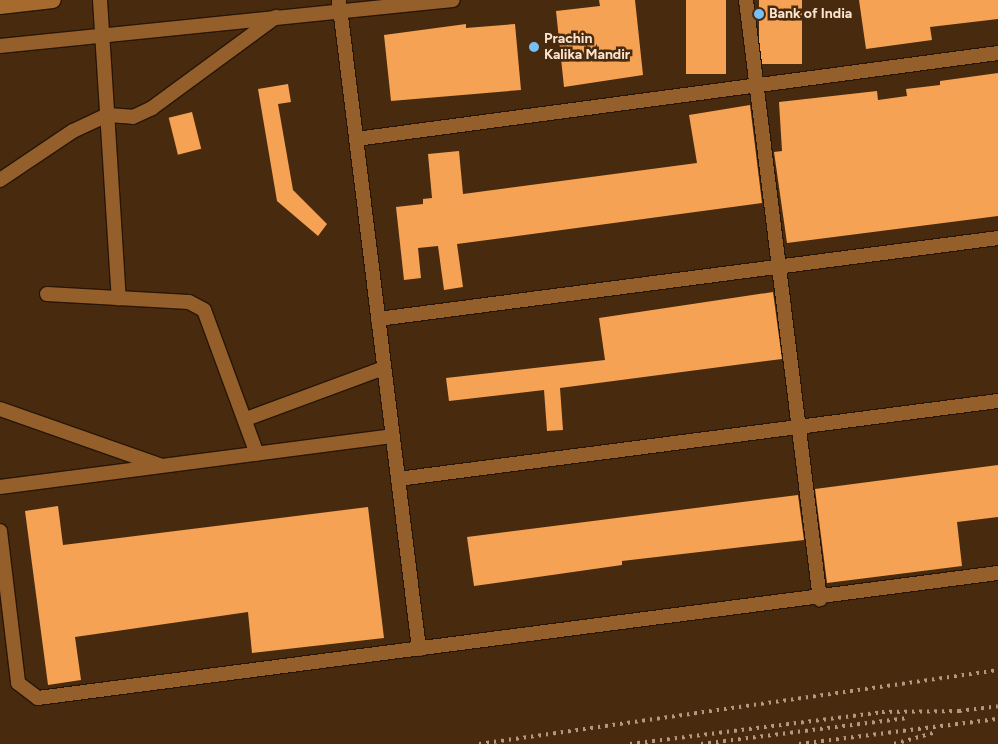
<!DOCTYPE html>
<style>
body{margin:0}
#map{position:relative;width:998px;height:744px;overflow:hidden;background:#482b0f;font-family:Figtree,sans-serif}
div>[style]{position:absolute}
.building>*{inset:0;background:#f6a254;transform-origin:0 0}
.roads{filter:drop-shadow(1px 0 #271606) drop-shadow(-1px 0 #271606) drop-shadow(0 1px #271606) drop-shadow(0 -1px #271606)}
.minor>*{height:14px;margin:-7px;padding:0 7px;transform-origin:7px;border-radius:7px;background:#955f2b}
.major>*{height:16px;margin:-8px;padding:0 8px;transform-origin:8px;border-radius:8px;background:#a76a2e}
.rail>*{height:4px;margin-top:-2px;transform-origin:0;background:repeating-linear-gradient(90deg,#b39880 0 2.5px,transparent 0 7.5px)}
.dots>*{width:14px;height:14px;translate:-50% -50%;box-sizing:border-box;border:2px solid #482b0f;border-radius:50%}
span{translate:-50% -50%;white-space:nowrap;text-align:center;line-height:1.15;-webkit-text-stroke:5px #482b0f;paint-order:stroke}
.poi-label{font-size:14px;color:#fce3ce;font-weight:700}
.left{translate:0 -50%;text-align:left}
</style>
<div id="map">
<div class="building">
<div style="clip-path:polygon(599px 0,635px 0,643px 75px,564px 87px,556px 11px,600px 6px)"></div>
<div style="left:686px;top:0;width:40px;height:74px"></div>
<div style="left:759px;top:0;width:43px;height:64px"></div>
<div style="clip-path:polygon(859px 0,998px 0,998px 19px,930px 27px,932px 40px,866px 49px)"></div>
<div style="clip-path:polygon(466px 24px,466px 28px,515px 24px,521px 90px,391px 101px,384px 35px)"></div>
<div style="clip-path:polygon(998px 73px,998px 216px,787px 243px,774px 152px,782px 151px,779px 102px,877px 91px,878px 100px,907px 96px,906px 89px,940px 85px,940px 81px)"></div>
<div style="clip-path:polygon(288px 84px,291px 102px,278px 104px,293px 190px,327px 224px,318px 236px,277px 201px,258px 89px)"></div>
<div style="clip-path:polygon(750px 105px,762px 203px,457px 244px,463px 287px,444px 290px,438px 246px,418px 248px,421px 278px,404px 280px,396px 207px,423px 204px,423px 199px,432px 198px,428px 154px,459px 151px,463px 194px,697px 163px,689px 115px)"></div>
<div style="left:192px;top:112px;width:38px;height:24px;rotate:76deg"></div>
<div style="clip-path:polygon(773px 292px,782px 359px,560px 388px,563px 430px,547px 431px,544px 390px,449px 401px,446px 378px,605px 360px,599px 318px)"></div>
<div style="clip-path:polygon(998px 465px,998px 517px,957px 522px,962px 566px,827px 583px,815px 489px)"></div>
<div style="clip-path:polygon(798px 495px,804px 540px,622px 561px,622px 565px,474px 586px,467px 537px)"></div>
<div style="clip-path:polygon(58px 506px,63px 545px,368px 507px,384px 638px,252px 653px,248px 612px,75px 637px,81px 680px,48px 685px,25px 511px)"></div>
</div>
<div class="roads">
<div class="minor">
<div style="left:100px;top:0;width:299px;rotate:86.4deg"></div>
<div style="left:339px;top:0;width:654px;rotate:82.97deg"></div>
<div style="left:746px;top:0;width:604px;rotate:82.96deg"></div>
<div style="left:0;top:46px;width:455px;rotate:-5.8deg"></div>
<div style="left:356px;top:139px;width:648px;rotate:-7.63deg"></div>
<div style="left:0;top:180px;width:88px;rotate:-33.9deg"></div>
<div style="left:73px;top:131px;width:38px;rotate:-25deg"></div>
<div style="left:107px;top:115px;width:26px;rotate:4deg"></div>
<div style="left:133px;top:117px;width:21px;rotate:-25deg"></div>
<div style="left:152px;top:108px;width:154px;rotate:-36.3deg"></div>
<div style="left:47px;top:294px;width:142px;rotate:3.2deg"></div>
<div style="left:189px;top:302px;width:17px;rotate:28deg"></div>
<div style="left:204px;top:310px;width:153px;rotate:69.8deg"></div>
<div style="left:378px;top:319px;width:625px;rotate:-7.44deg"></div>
<div style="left:0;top:409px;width:169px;rotate:19.4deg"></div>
<div style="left:246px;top:419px;width:147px;rotate:-20.3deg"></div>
<div style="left:398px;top:479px;width:605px;rotate:-7.41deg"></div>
<div style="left:0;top:487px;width:396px;rotate:-7.4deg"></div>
<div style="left:0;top:531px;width:153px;rotate:83.2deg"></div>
<div style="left:18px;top:683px;width:25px;rotate:37deg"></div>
<div style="left:38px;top:698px;width:968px;rotate:-7.42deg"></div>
</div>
<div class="major">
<div style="left:0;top:6px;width:53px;rotate:-6.5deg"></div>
</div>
</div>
<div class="rail">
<div style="left:959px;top:711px;width:39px;rotate:-7deg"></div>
<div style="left:479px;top:744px;width:524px;rotate:-8.11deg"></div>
<div style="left:630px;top:744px;width:254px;rotate:-7.2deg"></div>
<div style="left:882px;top:712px;width:82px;rotate:-0.7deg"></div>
<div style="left:701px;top:744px;width:208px;rotate:-7.2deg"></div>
<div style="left:799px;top:744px;width:201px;rotate:-7.2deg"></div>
<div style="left:894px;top:744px;width:41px;rotate:-15.8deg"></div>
</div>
<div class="dots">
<div style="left:759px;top:14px;background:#75c0f6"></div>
<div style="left:534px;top:47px;background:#75c0f6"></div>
</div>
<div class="poi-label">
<span class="left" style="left:769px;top:14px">Bank of India</span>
<span class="left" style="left:544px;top:47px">Prachin<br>Kalika Mandir</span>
</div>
</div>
